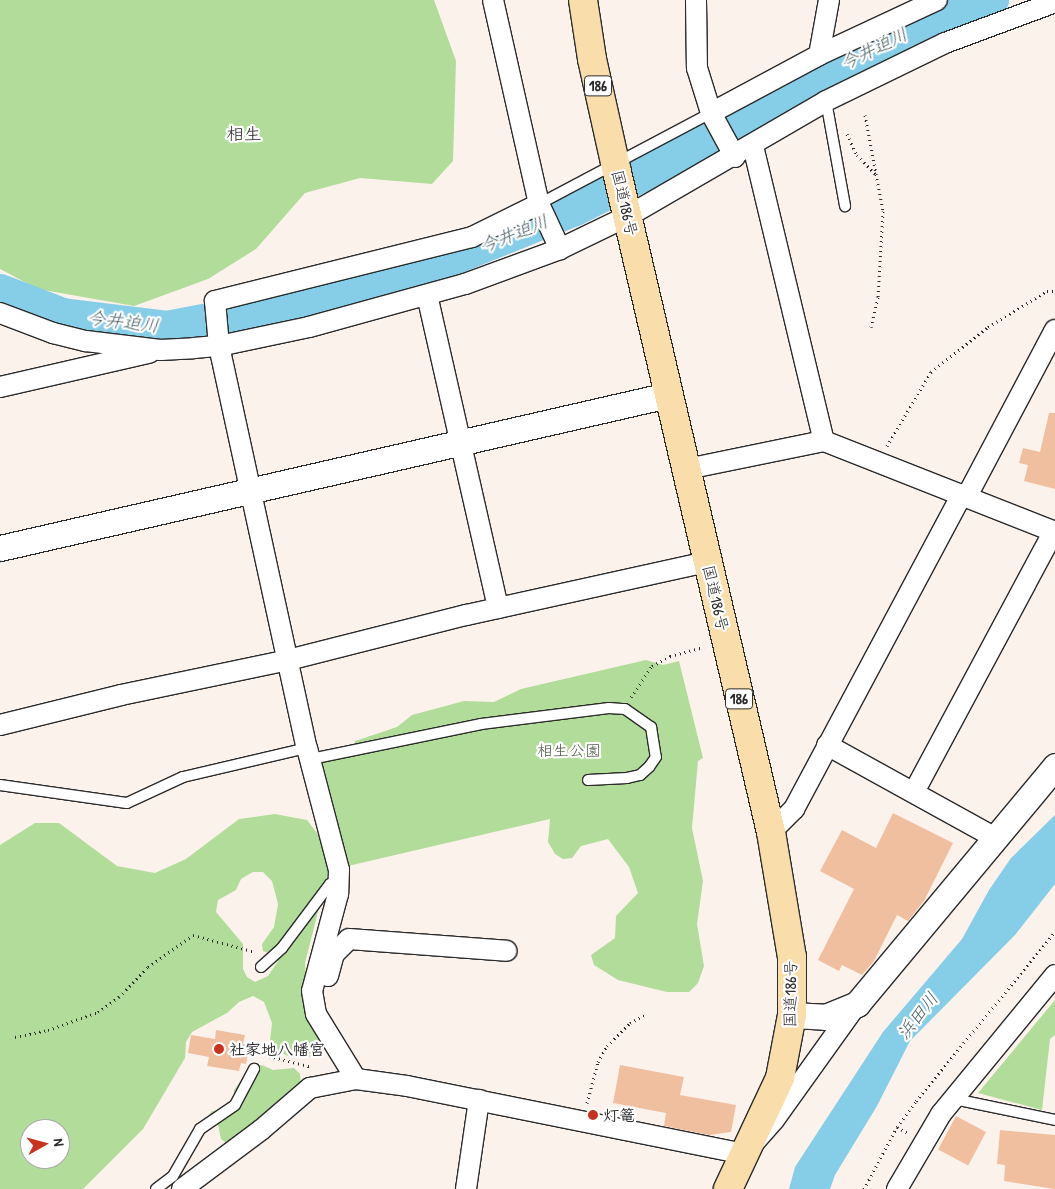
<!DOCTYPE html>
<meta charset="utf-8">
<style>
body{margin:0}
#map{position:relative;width:1055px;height:1189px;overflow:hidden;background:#fcf2ec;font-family:"Patrick Hand","Klee One",sans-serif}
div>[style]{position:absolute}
.green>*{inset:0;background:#b1dc9a}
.water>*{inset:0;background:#86cde8}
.river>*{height:34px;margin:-17px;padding:0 17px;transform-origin:17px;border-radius:17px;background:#86cde8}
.building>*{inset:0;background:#f0bfa0;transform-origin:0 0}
.path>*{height:3px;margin-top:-1.5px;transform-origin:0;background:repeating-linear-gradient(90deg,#2b2b2b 0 1px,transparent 0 5px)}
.roads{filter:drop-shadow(1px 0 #2b2b2b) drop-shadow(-1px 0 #2b2b2b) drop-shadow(0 1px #2b2b2b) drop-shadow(0 -1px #2b2b2b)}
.service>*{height:10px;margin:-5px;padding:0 5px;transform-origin:5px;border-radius:5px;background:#fff}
.minor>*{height:20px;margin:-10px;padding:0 10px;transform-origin:10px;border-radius:10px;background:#fff}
.tertiary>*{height:25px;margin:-12.5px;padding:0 12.5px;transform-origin:12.5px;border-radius:12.5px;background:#fff}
.trunk>*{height:28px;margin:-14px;padding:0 14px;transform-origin:14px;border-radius:14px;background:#f9deab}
.dots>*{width:14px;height:14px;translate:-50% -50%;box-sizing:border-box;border:2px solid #fff;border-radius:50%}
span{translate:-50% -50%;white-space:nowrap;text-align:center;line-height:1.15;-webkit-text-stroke:4.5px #fff;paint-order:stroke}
.shield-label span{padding:1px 4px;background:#fff;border:1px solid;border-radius:4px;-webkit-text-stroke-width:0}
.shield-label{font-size:15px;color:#2b2b2b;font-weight:700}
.street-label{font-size:16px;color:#2b2b2b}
.park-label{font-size:16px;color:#53604c}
.poi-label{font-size:16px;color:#2b2b2b;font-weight:700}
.left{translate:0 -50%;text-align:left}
.water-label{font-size:18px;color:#465c64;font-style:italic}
.neighbourhood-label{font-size:18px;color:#2b2b2b}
.north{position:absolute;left:20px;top:1119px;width:50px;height:50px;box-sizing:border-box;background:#fff;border:1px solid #aaa;border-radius:50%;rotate:83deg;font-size:14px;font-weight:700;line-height:20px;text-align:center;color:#2b2b2b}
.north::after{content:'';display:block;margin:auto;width:18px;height:22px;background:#c8321e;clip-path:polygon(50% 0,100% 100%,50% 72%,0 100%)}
</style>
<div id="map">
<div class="green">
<div style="clip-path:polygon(0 0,434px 0,456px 61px,453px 161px,432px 184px,360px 178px,305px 193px,256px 249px,208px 279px,134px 306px,38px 289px,0 269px)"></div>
<div style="clip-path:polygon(646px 660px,663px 665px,679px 661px,703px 758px,698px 761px,692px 828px,703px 881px,697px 924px,704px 966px,698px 983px,689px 992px,667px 992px,618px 980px,594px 965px,591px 955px,615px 938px,616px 916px,638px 893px,629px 867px,608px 839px,581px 846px,572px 858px,563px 859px,555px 854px,548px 842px,550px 819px,348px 866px,318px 752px,354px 748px,355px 741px,397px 727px,412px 715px,464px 701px,494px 702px,521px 689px)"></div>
<div style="clip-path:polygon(evenodd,275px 814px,307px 820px,320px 837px,329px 868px,305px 963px,308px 1012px,321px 1042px,320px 1053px,306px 1058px,288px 1056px,277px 1051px,270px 1041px,272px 1023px,264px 1002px,253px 996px,239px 1002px,227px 1013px,192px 1032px,186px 1042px,185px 1058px,143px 1129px,83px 1189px,0 1189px,0 845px,35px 823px,59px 823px,117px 866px,155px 873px,186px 859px,239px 819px,275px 814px,253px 872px,263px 872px,272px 881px,278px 904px,274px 927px,262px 944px,263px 951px,278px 957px,278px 961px,268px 976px,255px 982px,247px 977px,243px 969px,243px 944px,216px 912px,218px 900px,236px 890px,241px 879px,253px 872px,275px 814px,30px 1129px,60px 1129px,60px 1159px,30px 1159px,30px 1129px)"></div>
<div style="clip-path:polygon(1055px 1000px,1055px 1035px,1050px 1039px,1042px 1110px,978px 1093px)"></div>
<div style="clip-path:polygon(262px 1065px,273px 1070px,294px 1068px,300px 1074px,301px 1085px,234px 1143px,226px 1143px,221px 1139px,218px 1125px,210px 1121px,209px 1115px,212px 1111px,225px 1109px,234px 1099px,234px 1090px,249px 1069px)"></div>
</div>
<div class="water">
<div style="clip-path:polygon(1055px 815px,1055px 884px,1015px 935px,910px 1041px,877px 1106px,835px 1175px,830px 1189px,789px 1189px,795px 1167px,883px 1032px,962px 939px,989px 890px,1011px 858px)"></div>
</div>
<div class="river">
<div style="left:0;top:291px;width:67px;rotate:20.9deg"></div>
<div style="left:63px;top:315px;width:105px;rotate:7.1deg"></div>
<div style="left:167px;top:328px;width:142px;rotate:-11deg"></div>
<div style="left:306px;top:301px;width:122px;rotate:-14.7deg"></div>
<div style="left:424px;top:270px;width:163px;rotate:-22deg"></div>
<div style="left:575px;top:209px;width:91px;rotate:-26.8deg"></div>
<div style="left:656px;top:168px;width:220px;rotate:-29.1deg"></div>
<div style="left:848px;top:61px;width:104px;rotate:-25.1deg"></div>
<div style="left:942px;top:17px;width:53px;rotate:-18.8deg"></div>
</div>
<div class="building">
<div style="clip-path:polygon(1049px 413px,1055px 413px,1055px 489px,1024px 481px,1028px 465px,1019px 463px,1023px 448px,1040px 452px)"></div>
<div style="clip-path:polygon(893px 813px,953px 843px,924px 901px,908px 921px,897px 915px,874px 961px,862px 975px,842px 965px,839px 971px,818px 960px,854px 889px,820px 871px,842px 830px,876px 848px)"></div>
<div style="clip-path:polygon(216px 1030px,245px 1035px,243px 1044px,249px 1045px,246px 1064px,241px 1063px,239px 1071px,207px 1066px,209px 1057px,188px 1053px,191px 1035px,215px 1039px)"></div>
<div style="clip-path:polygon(620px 1065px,684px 1077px,680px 1095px,736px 1105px,731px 1132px,709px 1135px,664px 1126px,666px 1113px,613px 1103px)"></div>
<div style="left:956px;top:1116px;width:34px;height:38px;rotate:28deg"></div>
<div style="clip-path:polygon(1000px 1130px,1055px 1135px,1055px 1189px,1004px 1181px,1005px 1165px,997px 1164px)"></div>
</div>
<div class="path">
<div style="left:865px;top:115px;width:98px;rotate:79.4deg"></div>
<div style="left:883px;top:211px;width:86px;rotate:93.3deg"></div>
<div style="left:878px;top:297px;width:31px;rotate:103deg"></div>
<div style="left:847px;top:134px;width:23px;rotate:65deg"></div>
<div style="left:857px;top:155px;width:28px;rotate:46deg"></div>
<div style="left:887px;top:446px;width:86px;rotate:-59.3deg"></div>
<div style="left:931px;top:372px;width:73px;rotate:-38.3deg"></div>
<div style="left:988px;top:327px;width:69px;rotate:-31.4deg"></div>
<div style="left:1047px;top:291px;width:8px"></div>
<div style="left:631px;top:697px;width:37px;rotate:-56deg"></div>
<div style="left:652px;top:666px;width:21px;rotate:-29deg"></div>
<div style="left:670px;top:656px;width:35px;rotate:-15deg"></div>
<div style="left:15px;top:1037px;width:34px;rotate:-12deg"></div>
<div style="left:48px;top:1030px;width:53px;rotate:-19.8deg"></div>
<div style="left:98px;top:1012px;width:26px;rotate:-36deg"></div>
<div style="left:119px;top:997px;width:42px;rotate:-46deg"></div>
<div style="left:148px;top:967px;width:55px;rotate:-35.4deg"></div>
<div style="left:193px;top:935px;width:64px;rotate:15.3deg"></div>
<div style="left:269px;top:1056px;width:44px;rotate:14.3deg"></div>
<div style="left:587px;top:1103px;width:42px;rotate:-75deg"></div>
<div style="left:598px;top:1062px;width:18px;rotate:-61deg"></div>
<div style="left:607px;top:1046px;width:33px;rotate:-45deg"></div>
<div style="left:630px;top:1023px;width:18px;rotate:-29deg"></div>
<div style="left:897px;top:1127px;width:13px;rotate:29deg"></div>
<div style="left:864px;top:1189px;width:70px;rotate:-62deg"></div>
<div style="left:897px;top:1127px;width:32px;rotate:-54deg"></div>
<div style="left:916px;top:1101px;width:219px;rotate:-50.6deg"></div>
</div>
<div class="roads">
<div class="service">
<div style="left:826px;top:101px;width:107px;rotate:79.7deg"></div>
<div style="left:539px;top:204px;width:195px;rotate:-27.9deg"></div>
<div style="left:311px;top:759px;width:174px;rotate:-11.6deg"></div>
<div style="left:481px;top:724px;width:129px;rotate:-7.1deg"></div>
<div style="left:609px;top:708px;width:16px;rotate:4deg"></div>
<div style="left:625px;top:709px;width:32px;rotate:35deg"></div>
<div style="left:651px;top:727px;width:30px;rotate:81deg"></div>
<div style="left:656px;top:757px;width:12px;rotate:125deg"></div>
<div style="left:649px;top:767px;width:12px;rotate:138deg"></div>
<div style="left:640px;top:775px;width:13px;rotate:167deg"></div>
<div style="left:627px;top:778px;width:39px;rotate:177deg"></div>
<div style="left:0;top:785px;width:128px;rotate:8.1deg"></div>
<div style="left:127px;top:803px;width:62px;rotate:-24.9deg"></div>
<div style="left:183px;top:777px;width:127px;rotate:-13.2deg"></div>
<div style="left:261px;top:967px;width:28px;rotate:-42deg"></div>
<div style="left:282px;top:948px;width:80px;rotate:-53.1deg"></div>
<div style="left:330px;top:884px;width:10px;rotate:-24deg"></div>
<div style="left:954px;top:1099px;width:103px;rotate:11.7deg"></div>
<div style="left:156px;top:1189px;width:21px;rotate:-37deg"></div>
<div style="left:173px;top:1176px;width:54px;rotate:-60.1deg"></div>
<div style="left:200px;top:1129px;width:42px;rotate:-34.4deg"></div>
<div style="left:235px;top:1105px;width:41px;rotate:-62.2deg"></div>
</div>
<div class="minor">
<div style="left:493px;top:0;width:209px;rotate:77.3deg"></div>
<div style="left:539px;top:204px;width:50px;rotate:65deg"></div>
<div style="left:696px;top:0;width:68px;rotate:89.2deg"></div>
<div style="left:697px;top:68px;width:47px;rotate:72.7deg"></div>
<div style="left:711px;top:113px;width:50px;rotate:61.4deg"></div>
<div style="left:819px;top:55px;width:56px;rotate:-79.7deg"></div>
<div style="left:711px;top:113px;width:123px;rotate:-28.2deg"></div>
<div style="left:819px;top:55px;width:130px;rotate:-25deg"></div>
<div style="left:753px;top:146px;width:303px;rotate:76.5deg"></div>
<div style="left:539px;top:204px;width:75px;rotate:153.8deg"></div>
<div style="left:472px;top:237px;width:265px;rotate:166deg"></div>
<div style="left:215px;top:301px;width:45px;rotate:84.9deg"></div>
<div style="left:219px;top:346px;width:412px;rotate:77.7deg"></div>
<div style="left:307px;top:748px;width:126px;rotate:75.3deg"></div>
<div style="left:339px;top:870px;width:24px;rotate:92deg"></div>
<div style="left:338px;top:894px;width:100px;rotate:105deg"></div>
<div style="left:312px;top:991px;width:23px;rotate:80deg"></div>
<div style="left:316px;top:1014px;width:76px;rotate:58.4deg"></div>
<div style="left:356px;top:1079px;width:51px;rotate:7.8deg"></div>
<div style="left:407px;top:1086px;width:344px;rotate:11.4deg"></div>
<div style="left:744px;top:1154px;width:45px;rotate:-48.6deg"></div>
<div style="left:774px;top:1120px;width:143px;rotate:-54.4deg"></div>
<div style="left:427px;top:295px;width:321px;rotate:77.2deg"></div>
<div style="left:0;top:313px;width:57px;rotate:20.7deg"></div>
<div style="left:53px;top:333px;width:34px;rotate:14deg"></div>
<div style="left:86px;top:341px;width:75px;rotate:6.9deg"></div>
<div style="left:160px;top:350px;width:34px;rotate:-3deg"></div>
<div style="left:194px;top:348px;width:25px;rotate:-5deg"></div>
<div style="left:219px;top:346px;width:92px;rotate:-11.9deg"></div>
<div style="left:309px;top:327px;width:162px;rotate:-15.4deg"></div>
<div style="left:465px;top:284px;width:101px;rotate:-20.2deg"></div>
<div style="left:560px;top:249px;width:76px;rotate:-25.9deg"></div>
<div style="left:628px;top:216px;width:229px;rotate:-30.1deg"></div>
<div style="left:826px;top:101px;width:132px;rotate:-26deg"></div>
<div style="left:945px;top:43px;width:117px;rotate:-20.4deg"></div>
<div style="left:0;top:387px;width:153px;rotate:-12.9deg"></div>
<div style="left:687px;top:469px;width:140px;rotate:-11.6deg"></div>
<div style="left:824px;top:441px;width:248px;rotate:21.5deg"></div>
<div style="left:967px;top:496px;width:188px;rotate:-62.1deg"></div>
<div style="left:0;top:725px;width:125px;rotate:-13.9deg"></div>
<div style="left:121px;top:695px;width:171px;rotate:-11.8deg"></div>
<div style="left:288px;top:660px;width:184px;rotate:-14.2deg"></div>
<div style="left:466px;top:615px;width:248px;rotate:-12.4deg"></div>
<div style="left:827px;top:745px;width:194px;rotate:28.9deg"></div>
<div style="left:914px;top:792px;width:296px;rotate:-61.8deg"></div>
<div style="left:771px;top:832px;width:33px;rotate:-45deg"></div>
<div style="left:794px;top:809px;width:357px;rotate:-61.9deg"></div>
<div style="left:328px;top:976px;width:23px;rotate:-75deg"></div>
<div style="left:334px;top:954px;width:21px;rotate:-45deg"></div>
<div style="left:349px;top:939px;width:158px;rotate:4.3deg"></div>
<div style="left:182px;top:1189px;width:99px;rotate:-36.8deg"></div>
<div style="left:261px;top:1130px;width:65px;rotate:-40.6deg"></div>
<div style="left:310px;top:1088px;width:47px;rotate:-11.1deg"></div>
<div style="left:466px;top:1189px;width:90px;rotate:-81.7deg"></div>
<div style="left:897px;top:1189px;width:87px;rotate:-59.6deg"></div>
<div style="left:941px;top:1114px;width:180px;rotate:-50.6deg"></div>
</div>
<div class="tertiary">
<div style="left:0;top:548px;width:685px;rotate:-12.9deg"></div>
<div style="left:792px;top:1015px;width:33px;rotate:3deg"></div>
<div style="left:825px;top:1017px;width:35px;rotate:-22deg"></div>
<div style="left:857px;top:1004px;width:310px;rotate:-50.2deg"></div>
</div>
<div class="trunk">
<div style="left:583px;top:0;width:60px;rotate:81.3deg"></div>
<div style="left:592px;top:59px;width:116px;rotate:77.5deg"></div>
<div style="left:617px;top:172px;width:678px;rotate:76.87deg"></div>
<div style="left:771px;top:832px;width:127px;rotate:80.5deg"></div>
<div style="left:792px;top:957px;width:58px;rotate:90deg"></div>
<div style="left:792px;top:1015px;width:64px;rotate:100.8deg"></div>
<div style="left:780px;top:1078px;width:123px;rotate:115.1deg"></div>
</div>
</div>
<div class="dots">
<div style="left:219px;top:1049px;background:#c8321e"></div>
<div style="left:593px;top:1115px;background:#c8321e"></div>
</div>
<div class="shield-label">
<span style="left:598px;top:86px">186</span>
<span style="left:739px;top:699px">186</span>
</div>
<div class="street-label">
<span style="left:625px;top:203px;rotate:77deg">国道186号</span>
<span style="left:716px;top:598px;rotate:77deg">国道186号</span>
<span style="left:790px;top:994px;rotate:-89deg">国道186号</span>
</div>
<div class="park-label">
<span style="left:569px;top:750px">相生公園</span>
</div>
<div class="poi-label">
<span class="left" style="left:229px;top:1049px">社家地八幡宮</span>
<span class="left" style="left:603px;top:1115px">灯篭</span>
</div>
<div class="water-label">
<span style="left:874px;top:49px;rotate:-26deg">今井迫川</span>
<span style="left:514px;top:234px;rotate:-22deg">今井迫川</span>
<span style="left:123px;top:322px;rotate:7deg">今井迫川</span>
<span style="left:918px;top:1016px;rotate:-52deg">浜田川</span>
</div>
<div class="neighbourhood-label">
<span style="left:244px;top:134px">相生</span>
</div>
<div class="north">N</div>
</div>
